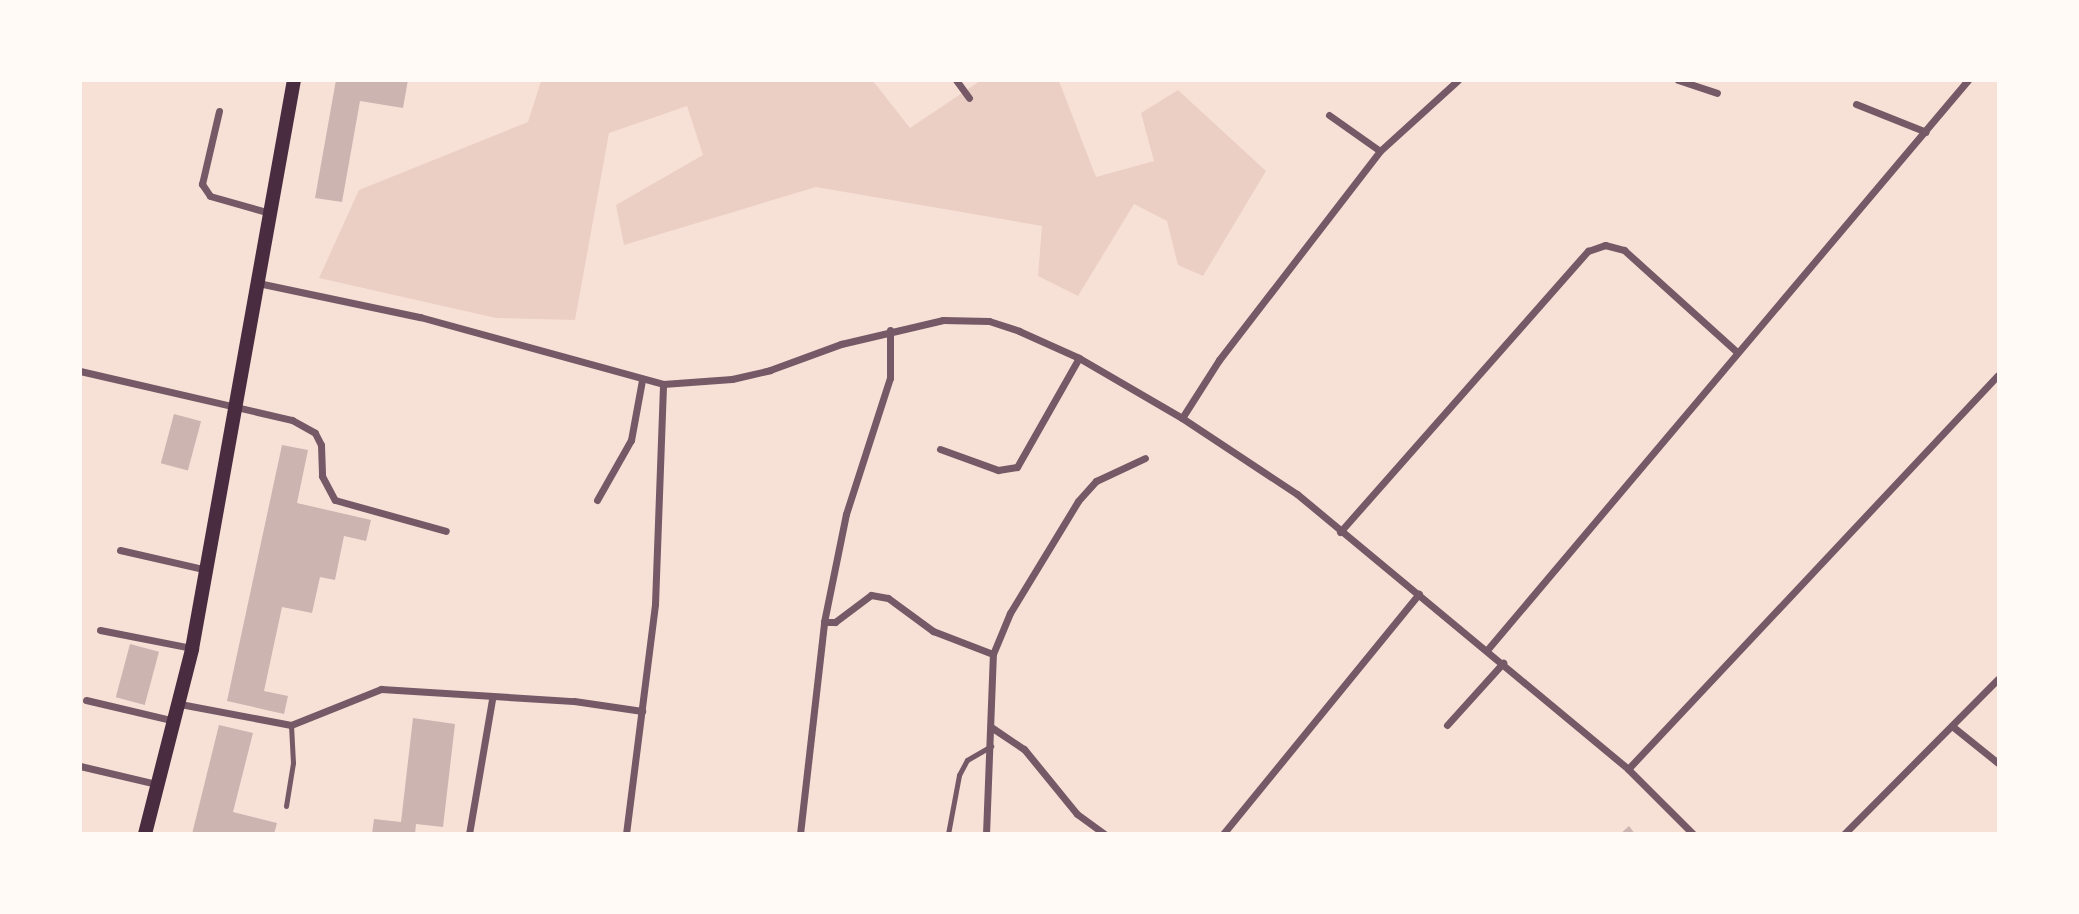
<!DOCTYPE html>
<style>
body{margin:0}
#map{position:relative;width:2079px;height:914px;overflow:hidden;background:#f7e1d7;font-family:"IBM Plex Sans",sans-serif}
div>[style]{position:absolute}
.green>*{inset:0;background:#ebcfc5}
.building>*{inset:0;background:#ccb4b1;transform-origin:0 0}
.service>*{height:5px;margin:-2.5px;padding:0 2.5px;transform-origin:2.5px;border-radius:2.5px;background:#755966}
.minor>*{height:7px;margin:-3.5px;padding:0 3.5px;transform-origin:3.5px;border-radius:3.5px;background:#755966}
.secondary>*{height:14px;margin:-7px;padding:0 7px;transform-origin:7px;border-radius:7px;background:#4a2c40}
span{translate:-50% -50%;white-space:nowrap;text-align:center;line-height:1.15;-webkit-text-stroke:7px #fffaf5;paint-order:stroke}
.frame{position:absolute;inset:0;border:82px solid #fffaf5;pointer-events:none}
</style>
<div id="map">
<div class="green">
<div style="clip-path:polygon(541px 81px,873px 81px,910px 128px,980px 81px,1059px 81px,1096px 177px,1154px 161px,1141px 113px,1178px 90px,1266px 171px,1203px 276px,1178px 265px,1167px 221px,1134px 204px,1078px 296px,1038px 276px,1042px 226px,816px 187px,624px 245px,616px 205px,703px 155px,687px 106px,609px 133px,575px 320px,496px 318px,319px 278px,359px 190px,528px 122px)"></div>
</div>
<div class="building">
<div style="clip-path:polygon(336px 80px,408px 80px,403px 108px,360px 101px,342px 202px,315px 198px)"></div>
<div style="left:174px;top:414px;width:28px;height:51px;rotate:15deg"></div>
<div style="clip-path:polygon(282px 445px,308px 450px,297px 503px,371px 520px,366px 541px,344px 536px,335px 580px,320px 577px,312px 613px,282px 607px,264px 691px,288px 696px,284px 714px,227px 701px)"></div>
<div style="left:130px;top:644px;width:30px;height:55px;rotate:15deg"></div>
<div style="clip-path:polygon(413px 718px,455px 724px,443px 827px,416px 824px,415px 834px,372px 834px,374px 819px,401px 822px)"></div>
<div style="clip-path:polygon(219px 725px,253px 733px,233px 812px,277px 823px,274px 834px,192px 834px)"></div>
<div style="clip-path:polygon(1629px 826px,1635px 834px,1620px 834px)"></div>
</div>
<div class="service">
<div style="left:286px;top:806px;width:44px;rotate:-80.8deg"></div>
<div style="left:293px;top:763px;width:38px;rotate:-93deg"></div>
<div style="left:948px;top:834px;width:60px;rotate:-79.4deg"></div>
<div style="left:959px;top:775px;width:17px;rotate:-62deg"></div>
<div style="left:967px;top:760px;width:28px;rotate:-30deg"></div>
</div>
<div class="minor">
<div style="left:956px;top:80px;width:22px;rotate:54deg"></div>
<div style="left:1678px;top:80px;width:41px;rotate:18.4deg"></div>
<div style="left:1856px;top:104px;width:75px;rotate:21.8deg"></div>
<div style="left:219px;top:111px;width:75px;rotate:103.1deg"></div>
<div style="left:202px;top:184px;width:14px;rotate:56deg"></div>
<div style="left:210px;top:196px;width:62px;rotate:15.8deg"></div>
<div style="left:1329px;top:115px;width:62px;rotate:35.2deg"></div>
<div style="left:258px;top:283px;width:166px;rotate:11.9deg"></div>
<div style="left:420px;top:317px;width:252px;rotate:15.4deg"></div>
<div style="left:663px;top:384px;width:69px;rotate:-4.1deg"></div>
<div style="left:732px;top:379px;width:39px;rotate:-13deg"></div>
<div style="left:770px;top:370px;width:76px;rotate:-20.1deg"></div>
<div style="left:841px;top:344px;width:105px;rotate:-13.2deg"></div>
<div style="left:943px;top:320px;width:46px;rotate:1.2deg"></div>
<div style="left:989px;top:321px;width:32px;rotate:18deg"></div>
<div style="left:1019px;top:331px;width:66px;rotate:24.2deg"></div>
<div style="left:1079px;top:358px;width:119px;rotate:30.2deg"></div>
<div style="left:1182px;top:418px;width:138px;rotate:33.5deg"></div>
<div style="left:1297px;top:494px;width:430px;rotate:39.7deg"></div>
<div style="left:1628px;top:769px;width:92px;rotate:45deg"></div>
<div style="left:80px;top:371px;width:218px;rotate:13deg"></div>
<div style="left:292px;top:420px;width:26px;rotate:29deg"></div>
<div style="left:315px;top:433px;width:13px;rotate:63deg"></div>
<div style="left:321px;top:445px;width:31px;rotate:88deg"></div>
<div style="left:322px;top:476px;width:27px;rotate:62deg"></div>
<div style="left:335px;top:500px;width:115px;rotate:15.6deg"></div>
<div style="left:1182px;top:418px;width:69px;rotate:-57.5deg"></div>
<div style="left:1219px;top:360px;width:264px;rotate:-52.4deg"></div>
<div style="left:1380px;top:151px;width:105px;rotate:-42.3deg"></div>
<div style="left:940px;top:449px;width:62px;rotate:19.9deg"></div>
<div style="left:998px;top:470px;width:19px;rotate:-9deg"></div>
<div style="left:1017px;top:467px;width:125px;rotate:-60.4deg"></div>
<div style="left:597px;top:500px;width:69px;rotate:-60.5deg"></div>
<div style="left:631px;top:440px;width:61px;rotate:-79.6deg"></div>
<div style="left:1340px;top:532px;width:375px;rotate:-48.6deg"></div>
<div style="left:1588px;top:251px;width:18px;rotate:-19deg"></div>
<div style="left:1605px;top:245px;width:20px;rotate:15deg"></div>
<div style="left:1624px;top:250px;width:152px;rotate:42.1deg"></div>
<div style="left:120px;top:550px;width:89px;rotate:12.9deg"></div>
<div style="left:824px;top:622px;width:11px"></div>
<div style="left:835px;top:622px;width:45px;rotate:-36.9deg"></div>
<div style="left:871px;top:595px;width:17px;rotate:10deg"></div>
<div style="left:888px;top:598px;width:56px;rotate:36.3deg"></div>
<div style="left:933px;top:631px;width:64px;rotate:21deg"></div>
<div style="left:100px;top:630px;width:94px;rotate:11.1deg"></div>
<div style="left:1487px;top:650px;width:746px;rotate:-49.84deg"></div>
<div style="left:86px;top:700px;width:91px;rotate:13.3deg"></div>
<div style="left:180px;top:704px;width:113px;rotate:10.7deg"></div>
<div style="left:291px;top:725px;width:97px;rotate:-21.8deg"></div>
<div style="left:381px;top:689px;width:193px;rotate:3.6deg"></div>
<div style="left:574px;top:701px;width:69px;rotate:8.4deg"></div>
<div style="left:1447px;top:725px;width:84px;rotate:-47.9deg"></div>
<div style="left:1952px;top:726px;width:59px;rotate:38.8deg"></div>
<div style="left:991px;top:727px;width:40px;rotate:34deg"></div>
<div style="left:1024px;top:749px;width:84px;rotate:50.8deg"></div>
<div style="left:1077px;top:814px;width:34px;rotate:36deg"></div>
<div style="left:80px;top:766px;width:79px;rotate:13.2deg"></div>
<div style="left:1628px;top:769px;width:540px;rotate:-46.8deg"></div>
<div style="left:469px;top:834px;width:137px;rotate:-80.3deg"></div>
<div style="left:626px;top:834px;width:232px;rotate:-82.8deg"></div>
<div style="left:655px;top:604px;width:220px;rotate:-87.9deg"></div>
<div style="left:800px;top:834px;width:213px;rotate:-83.5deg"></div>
<div style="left:824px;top:622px;width:110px;rotate:-78.5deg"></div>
<div style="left:846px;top:514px;width:143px;rotate:-72.1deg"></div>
<div style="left:890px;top:378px;width:48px;rotate:-90deg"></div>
<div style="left:986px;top:834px;width:180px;rotate:-87.8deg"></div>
<div style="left:993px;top:654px;width:44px;rotate:-67.5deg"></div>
<div style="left:1010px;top:613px;width:131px;rotate:-58.7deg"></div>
<div style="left:1078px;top:501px;width:27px;rotate:-48deg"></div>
<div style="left:1096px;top:481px;width:54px;rotate:-25.1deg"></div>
<div style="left:1223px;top:834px;width:310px;rotate:-50.8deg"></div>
<div style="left:1844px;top:834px;width:218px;rotate:-45.2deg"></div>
</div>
<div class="secondary">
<div style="left:145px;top:834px;width:191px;rotate:-75.7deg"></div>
<div style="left:192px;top:649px;width:578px;rotate:-79.84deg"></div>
</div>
<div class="frame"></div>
</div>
